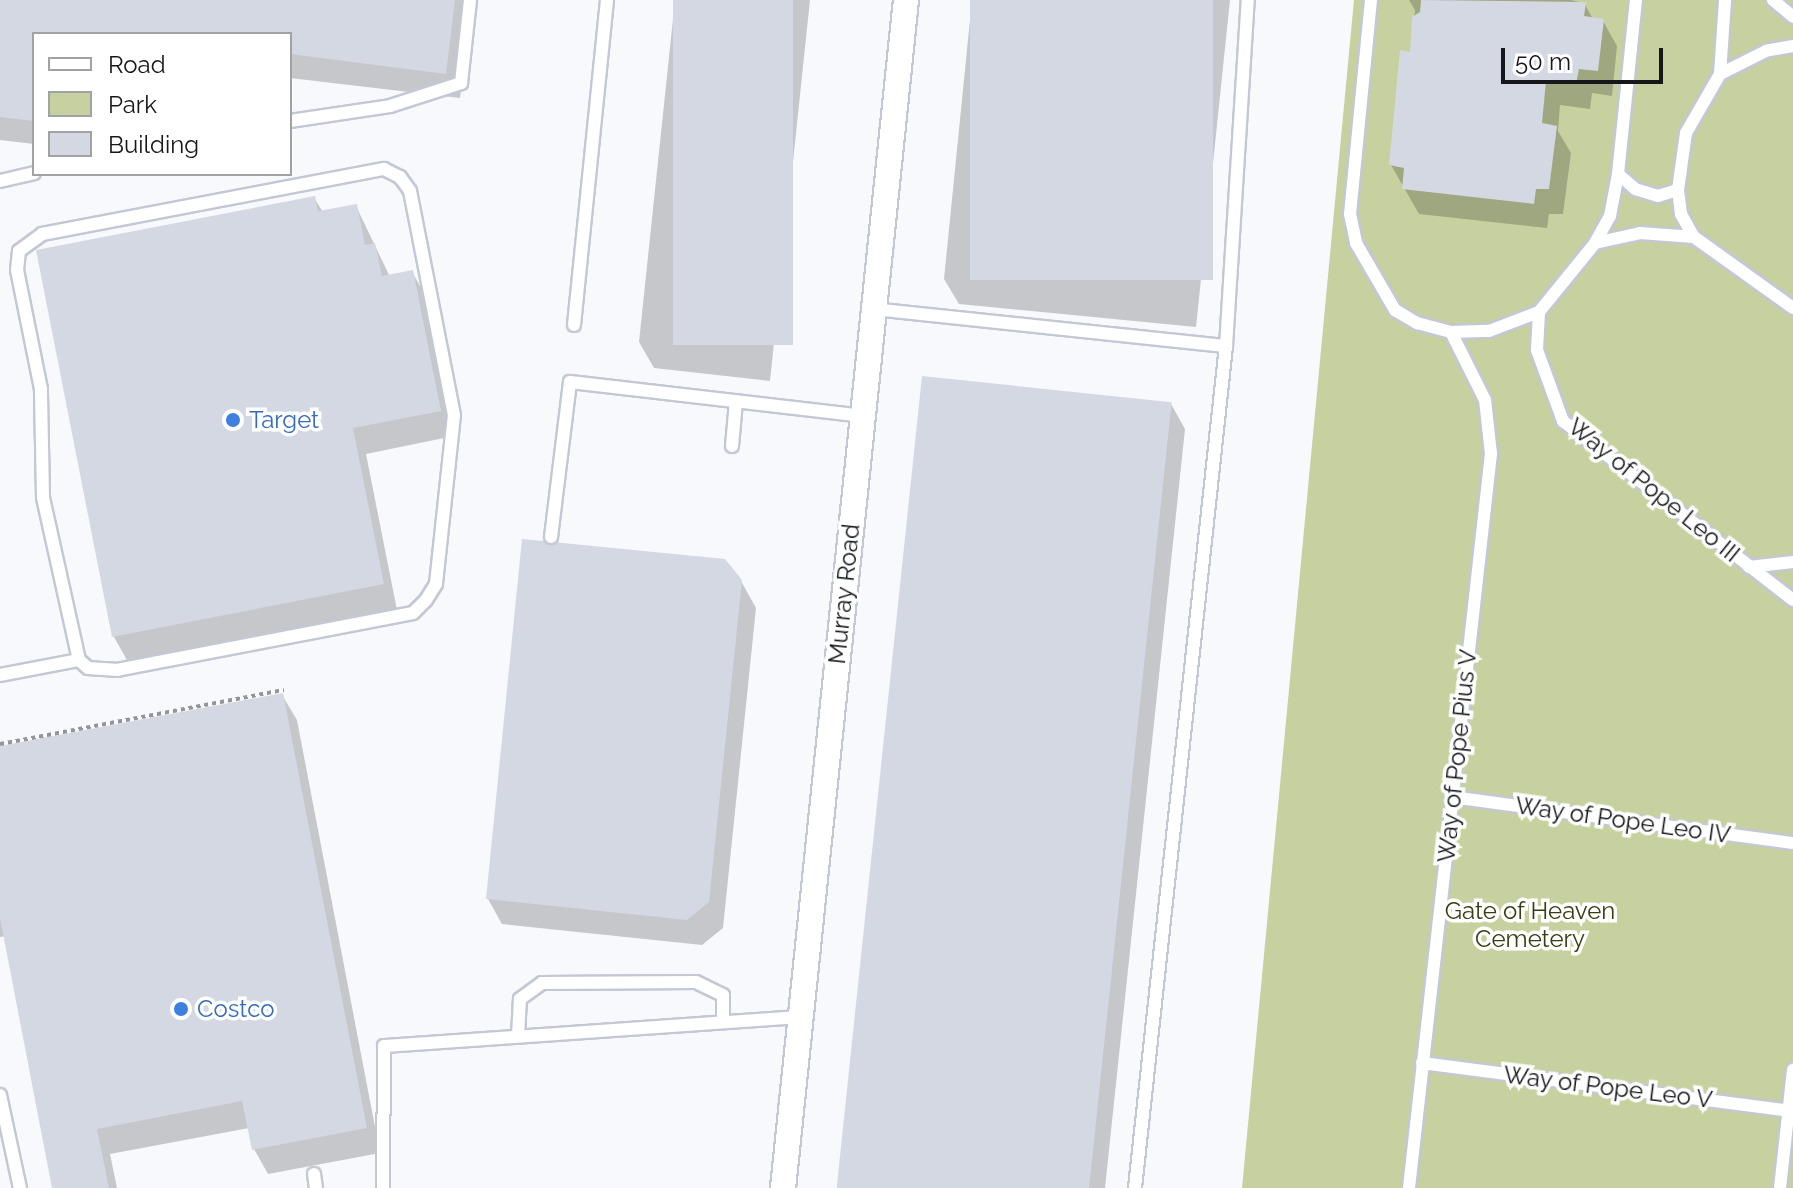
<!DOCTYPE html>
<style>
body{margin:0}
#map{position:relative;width:1793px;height:1188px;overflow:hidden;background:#f7f9fd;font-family:Raleway,sans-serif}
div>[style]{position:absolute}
.green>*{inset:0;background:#c6d19f}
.shadow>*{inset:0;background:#0003}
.building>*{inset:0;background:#d3d8e3;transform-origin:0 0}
.path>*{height:4px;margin-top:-2px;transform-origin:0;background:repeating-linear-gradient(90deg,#939599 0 4px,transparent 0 8px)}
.roads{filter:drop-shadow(2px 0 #c3c8d4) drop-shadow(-2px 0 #c3c8d4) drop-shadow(0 2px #c3c8d4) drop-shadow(0 -2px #c3c8d4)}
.service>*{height:12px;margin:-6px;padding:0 6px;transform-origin:6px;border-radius:6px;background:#fff}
.minor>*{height:24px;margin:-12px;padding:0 12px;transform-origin:12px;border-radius:12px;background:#fff}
.dots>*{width:22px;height:22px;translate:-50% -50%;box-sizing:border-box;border:4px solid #fff;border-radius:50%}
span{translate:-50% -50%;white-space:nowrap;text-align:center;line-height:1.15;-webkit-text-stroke:7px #fff;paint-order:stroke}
.shop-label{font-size:24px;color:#366cbe}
.left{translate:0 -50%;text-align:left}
.street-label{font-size:24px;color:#15171b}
.park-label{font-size:24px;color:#373e12}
.legend{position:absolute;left:32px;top:32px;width:260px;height:144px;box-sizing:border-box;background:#fff;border:2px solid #a1a2a4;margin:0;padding:10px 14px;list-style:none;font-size:24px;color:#15171b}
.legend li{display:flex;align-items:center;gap:16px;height:40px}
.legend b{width:40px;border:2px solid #a1a2a4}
.scale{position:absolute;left:1501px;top:48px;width:162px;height:36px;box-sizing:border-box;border:4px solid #15171b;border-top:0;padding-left:10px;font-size:24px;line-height:28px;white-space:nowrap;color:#15171b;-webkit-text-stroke:6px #fff;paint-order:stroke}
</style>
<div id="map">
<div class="green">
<div style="clip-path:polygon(1354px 0,1793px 0,1793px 1188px,1242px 1188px)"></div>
</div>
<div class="shadow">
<div style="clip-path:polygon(0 0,471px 0,472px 2px,460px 98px,290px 78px,290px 34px,34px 34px,34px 144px,0 140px)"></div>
<div style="clip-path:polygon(675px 0,810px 0,770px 381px,654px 368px,639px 342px)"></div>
<div style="clip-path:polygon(972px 0,1230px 0,1196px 327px,959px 304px,944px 279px)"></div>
<div style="clip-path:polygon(1409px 0,1571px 0,1584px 3px,1593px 19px,1603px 21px,1617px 46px,1612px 96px,1592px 93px,1590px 109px,1560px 105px,1558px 131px,1571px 153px,1563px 214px,1549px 214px,1547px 228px,1419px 214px,1391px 165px,1411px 54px,1415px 10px)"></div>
<div style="clip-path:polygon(314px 198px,323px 212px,356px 206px,390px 277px,412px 272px,427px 298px,454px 436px,366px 454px,397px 610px,128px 662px,114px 637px)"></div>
<div style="clip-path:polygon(1171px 404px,1185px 429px,1105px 1188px,839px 1188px)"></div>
<div style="clip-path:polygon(741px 581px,756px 608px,723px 928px,702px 945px,502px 924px,488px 899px)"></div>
<div style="clip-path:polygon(282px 695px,297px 720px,380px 1153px,268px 1174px,254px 1149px,249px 1128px,110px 1154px,117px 1188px,54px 1188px,6px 936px,0 937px,0 748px)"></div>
</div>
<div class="building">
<div style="clip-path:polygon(0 0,455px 0,446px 74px,290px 54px,290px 34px,34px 34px,34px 121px,0 117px)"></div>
<div style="left:673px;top:0;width:120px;height:345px"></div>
<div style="left:970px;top:0;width:243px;height:280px"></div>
<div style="clip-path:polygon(1421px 0,1586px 2px,1584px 16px,1604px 19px,1598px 71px,1579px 69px,1576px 84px,1546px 81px,1542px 123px,1557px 126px,1549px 189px,1536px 189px,1534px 204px,1402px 189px,1404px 168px,1389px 165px,1400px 50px,1410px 52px,1412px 17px,1420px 12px)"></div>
<div style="clip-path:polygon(315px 196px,318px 211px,357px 204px,365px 245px,375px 243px,382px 276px,413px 270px,441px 411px,353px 428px,384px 584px,112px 637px,36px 250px)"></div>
<div style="left:922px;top:376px;width:251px;height:816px;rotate:6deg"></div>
<div style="clip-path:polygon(522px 539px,725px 559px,742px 580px,709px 902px,687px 920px,486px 899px)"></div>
<div style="clip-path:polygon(283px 693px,367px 1128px,252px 1150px,242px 1101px,97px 1129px,109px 1188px,52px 1188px,0 918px,0 746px)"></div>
</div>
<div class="path">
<div style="left:0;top:744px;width:289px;rotate:-10.8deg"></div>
</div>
<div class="roads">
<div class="service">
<div style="left:1371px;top:0;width:215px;rotate:95.6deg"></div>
<div style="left:1350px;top:214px;width:30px;rotate:78deg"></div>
<div style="left:1356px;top:243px;width:78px;rotate:59.8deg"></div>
<div style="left:1395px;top:310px;width:26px;rotate:31deg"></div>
<div style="left:1417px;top:323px;width:35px;rotate:15deg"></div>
<div style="left:1451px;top:332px;width:38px;rotate:-2deg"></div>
<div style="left:1489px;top:331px;width:53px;rotate:-20.8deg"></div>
<div style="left:1539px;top:312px;width:89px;rotate:-50.9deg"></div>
<div style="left:1595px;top:243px;width:31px;rotate:-61deg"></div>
<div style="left:1610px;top:216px;width:43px;rotate:-79.2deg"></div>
<div style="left:1618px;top:174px;width:175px;rotate:-84.1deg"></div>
<div style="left:1773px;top:0;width:26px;rotate:40deg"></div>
<div style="left:1793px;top:46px;width:27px;rotate:170deg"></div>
<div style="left:1766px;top:51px;width:51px;rotate:153.4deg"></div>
<div style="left:1720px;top:74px;width:68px;rotate:120deg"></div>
<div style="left:1686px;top:133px;width:58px;rotate:98deg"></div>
<div style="left:1678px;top:190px;width:24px;rotate:83deg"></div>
<div style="left:1681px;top:214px;width:26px;rotate:61deg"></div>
<div style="left:1694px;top:237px;width:122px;rotate:35.6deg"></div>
<div style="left:1720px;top:74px;width:74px;rotate:-86.1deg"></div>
<div style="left:290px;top:121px;width:101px;rotate:-8.5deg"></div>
<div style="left:390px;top:106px;width:75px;rotate:-17.9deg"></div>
<div style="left:461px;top:83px;width:83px;rotate:-83.8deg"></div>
<div style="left:384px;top:169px;width:18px;rotate:27deg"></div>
<div style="left:400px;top:177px;width:17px;rotate:54deg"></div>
<div style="left:410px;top:191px;width:228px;rotate:78.9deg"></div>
<div style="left:454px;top:415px;width:170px;rotate:96.1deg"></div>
<div style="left:436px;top:584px;width:19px;rotate:122deg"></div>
<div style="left:426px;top:600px;width:18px;rotate:135deg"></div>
<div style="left:413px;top:613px;width:300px;rotate:169.1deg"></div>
<div style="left:118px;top:670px;width:30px;rotate:-176deg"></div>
<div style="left:88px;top:668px;width:12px;rotate:-138deg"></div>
<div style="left:79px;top:660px;width:167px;rotate:-102.5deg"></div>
<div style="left:43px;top:497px;width:108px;rotate:-91.1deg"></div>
<div style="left:41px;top:389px;width:121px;rotate:-101.4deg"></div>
<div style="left:17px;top:270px;width:19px;rotate:-84deg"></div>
<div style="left:19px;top:251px;width:29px;rotate:-36deg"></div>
<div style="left:42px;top:234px;width:348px;rotate:-10.8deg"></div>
<div style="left:1618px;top:174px;width:23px;rotate:41deg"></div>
<div style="left:1635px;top:189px;width:24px;rotate:17deg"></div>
<div style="left:1658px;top:196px;width:21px;rotate:-17deg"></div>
<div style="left:0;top:181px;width:35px;rotate:-13deg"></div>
<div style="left:1595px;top:243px;width:46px;rotate:-12.5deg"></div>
<div style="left:1640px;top:233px;width:54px;rotate:4.2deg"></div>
<div style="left:873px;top:309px;width:355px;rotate:6deg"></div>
<div style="left:1226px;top:346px;width:847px;rotate:96.17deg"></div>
<div style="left:1539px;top:312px;width:38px;rotate:93deg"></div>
<div style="left:1537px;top:350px;width:76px;rotate:69.9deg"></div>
<div style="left:1563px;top:421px;width:291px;rotate:37.9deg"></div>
<div style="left:574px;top:325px;width:327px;rotate:-84.2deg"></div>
<div style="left:1226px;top:346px;width:347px;rotate:-86.4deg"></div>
<div style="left:732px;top:446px;width:45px;rotate:-84.9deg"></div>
<div style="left:551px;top:537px;width:156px;rotate:-83deg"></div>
<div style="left:570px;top:382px;width:294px;rotate:6.6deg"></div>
<div style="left:1749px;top:567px;width:44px;rotate:-6.5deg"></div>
<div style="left:0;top:675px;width:80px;rotate:-10.8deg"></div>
<div style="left:1452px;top:797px;width:344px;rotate:7.7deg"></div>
<div style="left:518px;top:1036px;width:37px;rotate:-87deg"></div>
<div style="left:520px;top:999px;width:27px;rotate:-36deg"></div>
<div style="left:542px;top:983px;width:154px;rotate:-0.4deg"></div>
<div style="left:696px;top:982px;width:30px;rotate:26deg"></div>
<div style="left:723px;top:995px;width:27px;rotate:90deg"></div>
<div style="left:1422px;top:1063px;width:374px;rotate:7.4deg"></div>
<div style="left:0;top:1095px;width:95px;rotate:77.9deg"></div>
<div style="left:314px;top:1174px;width:14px;rotate:82deg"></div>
<div style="left:383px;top:1188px;width:142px;rotate:-89.6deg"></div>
<div style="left:384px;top:1046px;width:418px;rotate:-4deg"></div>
<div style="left:1409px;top:1188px;width:739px;rotate:-83.63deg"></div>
<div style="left:1491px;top:454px;width:54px;rotate:-96.3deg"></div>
<div style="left:1485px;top:400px;width:76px;rotate:-116.6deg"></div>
<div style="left:1780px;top:1188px;width:119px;rotate:-83.7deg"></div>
</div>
<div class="minor">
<div style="left:783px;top:1188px;width:1194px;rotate:-84.09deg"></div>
</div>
</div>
<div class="dots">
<div style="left:233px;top:420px;background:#3f7fe0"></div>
<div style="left:181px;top:1009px;background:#3f7fe0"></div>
</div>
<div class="shop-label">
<span class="left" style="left:249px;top:420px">Target</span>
<span class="left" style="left:197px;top:1009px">Costco</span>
</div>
<div class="street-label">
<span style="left:1654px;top:490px;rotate:39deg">Way of Pope Leo III</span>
<span style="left:844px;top:594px;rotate:-84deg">Murray Road</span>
<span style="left:1457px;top:756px;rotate:-84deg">Way of Pope Pius V</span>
<span style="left:1623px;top:820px;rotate:8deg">Way of Pope Leo IV</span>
<span style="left:1608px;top:1087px;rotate:7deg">Way of Pope Leo V</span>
</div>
<div class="park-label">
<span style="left:1530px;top:925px">Gate of Heaven<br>Cemetery</span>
</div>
<ul class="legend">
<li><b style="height:10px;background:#fff"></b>Road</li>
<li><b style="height:22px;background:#c6d19f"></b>Park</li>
<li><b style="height:22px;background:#d3d8e3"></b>Building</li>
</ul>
<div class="scale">50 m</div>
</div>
